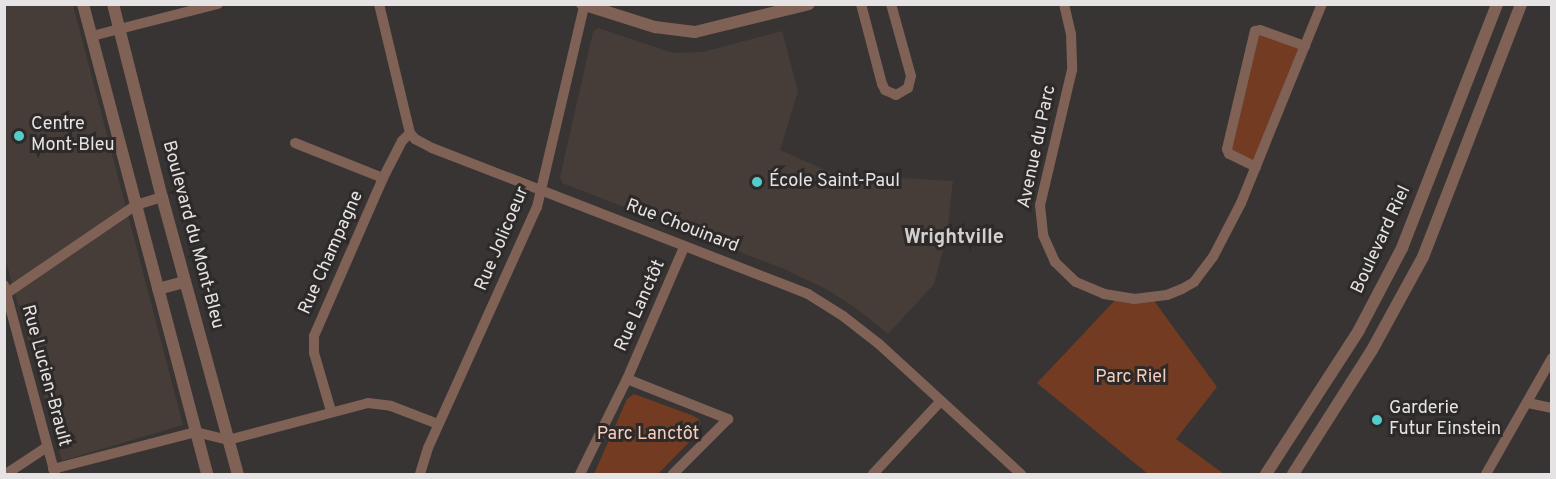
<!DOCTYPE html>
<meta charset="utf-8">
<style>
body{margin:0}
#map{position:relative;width:1556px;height:479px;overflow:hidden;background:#373433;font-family:Overpass,sans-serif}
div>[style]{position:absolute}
.built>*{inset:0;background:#463d39}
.green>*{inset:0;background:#723b22}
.minor>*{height:10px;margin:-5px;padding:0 5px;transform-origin:5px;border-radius:5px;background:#7f6155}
.tertiary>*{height:12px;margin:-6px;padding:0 6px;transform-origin:6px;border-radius:6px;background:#7f6155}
.dots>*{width:16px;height:16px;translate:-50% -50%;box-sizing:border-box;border:3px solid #2d2a29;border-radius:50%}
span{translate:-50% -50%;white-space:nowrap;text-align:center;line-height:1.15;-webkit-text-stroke:6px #2d2a29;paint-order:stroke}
.poi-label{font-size:18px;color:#e5e3e3}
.left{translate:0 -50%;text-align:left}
.street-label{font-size:18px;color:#e5e3e3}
.park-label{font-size:18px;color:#f6cebe}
.neighbourhood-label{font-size:20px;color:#d3cfce;font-weight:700}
.frame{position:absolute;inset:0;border:6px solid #e5e3e3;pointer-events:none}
</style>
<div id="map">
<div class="built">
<div style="clip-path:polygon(4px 5px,73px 5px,183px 425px,62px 461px,5px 258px)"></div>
<div style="clip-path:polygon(598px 28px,673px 53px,703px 52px,782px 31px,798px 91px,780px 150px,834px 174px,953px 181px,947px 235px,934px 284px,888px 334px,857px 309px,828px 290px,784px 269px,562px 183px,560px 177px,593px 32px)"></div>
</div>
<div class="green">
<div style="clip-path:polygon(1255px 31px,1305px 46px,1256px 167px,1229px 154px)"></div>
<div style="clip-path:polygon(1118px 297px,1152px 298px,1217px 387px,1176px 439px,1224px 474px,1148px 474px,1037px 383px)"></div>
<div style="clip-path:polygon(634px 394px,694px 416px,700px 420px,700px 431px,658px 474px,594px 474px,627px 399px)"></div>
</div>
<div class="minor">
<div style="left:379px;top:4px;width:133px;rotate:76.5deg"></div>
<div style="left:410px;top:133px;width:8px;rotate:50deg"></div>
<div style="left:415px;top:139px;width:19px;rotate:28deg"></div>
<div style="left:432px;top:148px;width:403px;rotate:21.2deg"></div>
<div style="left:808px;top:294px;width:41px;rotate:32.2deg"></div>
<div style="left:843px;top:316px;width:46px;rotate:37.9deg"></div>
<div style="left:879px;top:344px;width:193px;rotate:42.5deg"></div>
<div style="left:861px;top:4px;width:83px;rotate:75.3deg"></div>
<div style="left:882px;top:84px;width:7px;rotate:63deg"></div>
<div style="left:885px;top:90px;width:12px;rotate:24deg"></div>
<div style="left:896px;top:95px;width:14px;rotate:-30deg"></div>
<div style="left:908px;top:88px;width:12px;rotate:-76deg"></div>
<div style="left:911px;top:76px;width:75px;rotate:-105.5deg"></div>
<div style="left:1064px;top:4px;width:31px;rotate:77deg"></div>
<div style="left:1071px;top:34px;width:36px;rotate:88deg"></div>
<div style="left:1072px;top:70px;width:139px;rotate:103.3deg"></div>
<div style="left:1040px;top:205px;width:30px;rotate:84deg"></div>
<div style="left:1043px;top:235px;width:30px;rotate:66deg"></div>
<div style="left:1055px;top:262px;width:29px;rotate:44deg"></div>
<div style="left:1076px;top:282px;width:30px;rotate:23deg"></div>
<div style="left:1104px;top:294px;width:30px;rotate:9deg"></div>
<div style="left:1134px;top:299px;width:33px;rotate:-7deg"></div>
<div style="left:1167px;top:295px;width:16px;rotate:-22deg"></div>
<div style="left:1182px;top:289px;width:14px;rotate:-30deg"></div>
<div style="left:1194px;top:282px;width:31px;rotate:-53deg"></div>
<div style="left:1213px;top:257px;width:61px;rotate:-62.6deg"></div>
<div style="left:1241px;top:203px;width:215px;rotate:-67.9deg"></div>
<div style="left:92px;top:36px;width:130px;rotate:-14.3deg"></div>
<div style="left:295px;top:143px;width:95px;rotate:21.7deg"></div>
<div style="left:1256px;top:167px;width:30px;rotate:-154deg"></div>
<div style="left:1229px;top:154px;width:5px;rotate:-112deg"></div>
<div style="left:1227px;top:149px;width:121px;rotate:-76.7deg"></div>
<div style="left:1255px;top:31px;width:5px;rotate:-11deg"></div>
<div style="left:1260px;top:30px;width:48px;rotate:19.6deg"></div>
<div style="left:4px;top:285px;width:196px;rotate:74.9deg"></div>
<div style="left:4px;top:295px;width:160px;rotate:-34.3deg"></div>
<div style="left:136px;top:205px;width:27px;rotate:-17deg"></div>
<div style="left:627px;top:379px;width:109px;rotate:21.6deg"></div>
<div style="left:728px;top:419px;width:78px;rotate:135deg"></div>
<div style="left:1528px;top:403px;width:25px;rotate:12deg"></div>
<div style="left:331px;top:411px;width:60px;rotate:-106.3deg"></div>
<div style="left:314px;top:353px;width:17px;rotate:-90deg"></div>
<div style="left:314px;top:336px;width:172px;rotate:-66.4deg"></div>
<div style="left:383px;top:178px;width:42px;rotate:-62.8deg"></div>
<div style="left:402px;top:141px;width:11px;rotate:-45deg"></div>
<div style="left:53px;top:469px;width:148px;rotate:-14.5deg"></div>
<div style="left:196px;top:432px;width:33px;rotate:14deg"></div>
<div style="left:228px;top:440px;width:145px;rotate:-14.8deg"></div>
<div style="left:368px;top:403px;width:23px;rotate:7deg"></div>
<div style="left:391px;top:406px;width:50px;rotate:21deg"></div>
<div style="left:6px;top:474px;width:49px;rotate:-33.4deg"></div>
<div style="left:420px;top:474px;width:27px;rotate:-73deg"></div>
<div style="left:428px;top:448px;width:265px;rotate:-65.7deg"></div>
<div style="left:537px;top:207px;width:206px;rotate:-76.8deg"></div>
<div style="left:580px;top:474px;width:106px;rotate:-63.7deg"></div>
<div style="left:627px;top:379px;width:144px;rotate:-66.6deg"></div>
<div style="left:873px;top:474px;width:98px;rotate:-47.1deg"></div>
<div style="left:1486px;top:474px;width:133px;rotate:-60.4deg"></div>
</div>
<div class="tertiary">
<div style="left:83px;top:4px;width:486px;rotate:75.2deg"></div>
<div style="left:113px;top:4px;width:199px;rotate:75.8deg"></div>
<div style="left:162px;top:197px;width:287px;rotate:74.7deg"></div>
<div style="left:582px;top:4px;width:77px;rotate:17.5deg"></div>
<div style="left:655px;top:27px;width:40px;rotate:7.1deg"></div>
<div style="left:695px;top:32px;width:117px;rotate:-13.8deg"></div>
<div style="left:158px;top:289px;width:28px;rotate:-15deg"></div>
<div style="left:1266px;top:474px;width:171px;rotate:-57.1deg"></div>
<div style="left:1359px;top:330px;width:93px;rotate:-62.3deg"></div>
<div style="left:1402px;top:248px;width:262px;rotate:-68.7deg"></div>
<div style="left:1293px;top:474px;width:147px;rotate:-57.5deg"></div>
<div style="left:1372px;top:350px;width:106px;rotate:-61.3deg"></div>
<div style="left:1423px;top:257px;width:271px;rotate:-68.8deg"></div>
</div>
<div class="dots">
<div style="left:19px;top:136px;background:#53cdcb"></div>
<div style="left:757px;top:182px;background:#53cdcb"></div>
<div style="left:1377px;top:420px;background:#53cdcb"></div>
</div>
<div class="poi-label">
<span class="left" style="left:31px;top:136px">Centre<br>Mont-Bleu</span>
<span class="left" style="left:769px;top:182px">École Saint-Paul</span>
<span class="left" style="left:1389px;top:420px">Garderie<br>Futur Einstein</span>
</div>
<div class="street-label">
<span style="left:1038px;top:147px;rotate:-78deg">Avenue du Parc</span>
<span style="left:682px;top:227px;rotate:21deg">Rue Chouinard</span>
<span style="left:192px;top:235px;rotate:75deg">Boulevard du Mont-Bleu</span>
<span style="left:503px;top:239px;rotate:-67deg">Rue Jolicoeur</span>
<span style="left:1382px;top:240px;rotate:-65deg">Boulevard Riel</span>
<span style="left:332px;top:253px;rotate:-66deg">Rue Champagne</span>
<span style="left:641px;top:306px;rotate:-66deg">Rue Lanctôt</span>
<span style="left:45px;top:376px;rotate:75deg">Rue Lucien-Brault</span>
</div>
<div class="park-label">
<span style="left:1131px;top:378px">Parc Riel</span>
<span style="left:648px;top:435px">Parc Lanctôt</span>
</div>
<div class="neighbourhood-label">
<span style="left:954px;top:238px">Wrightville</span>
</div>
<div class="frame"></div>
</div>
